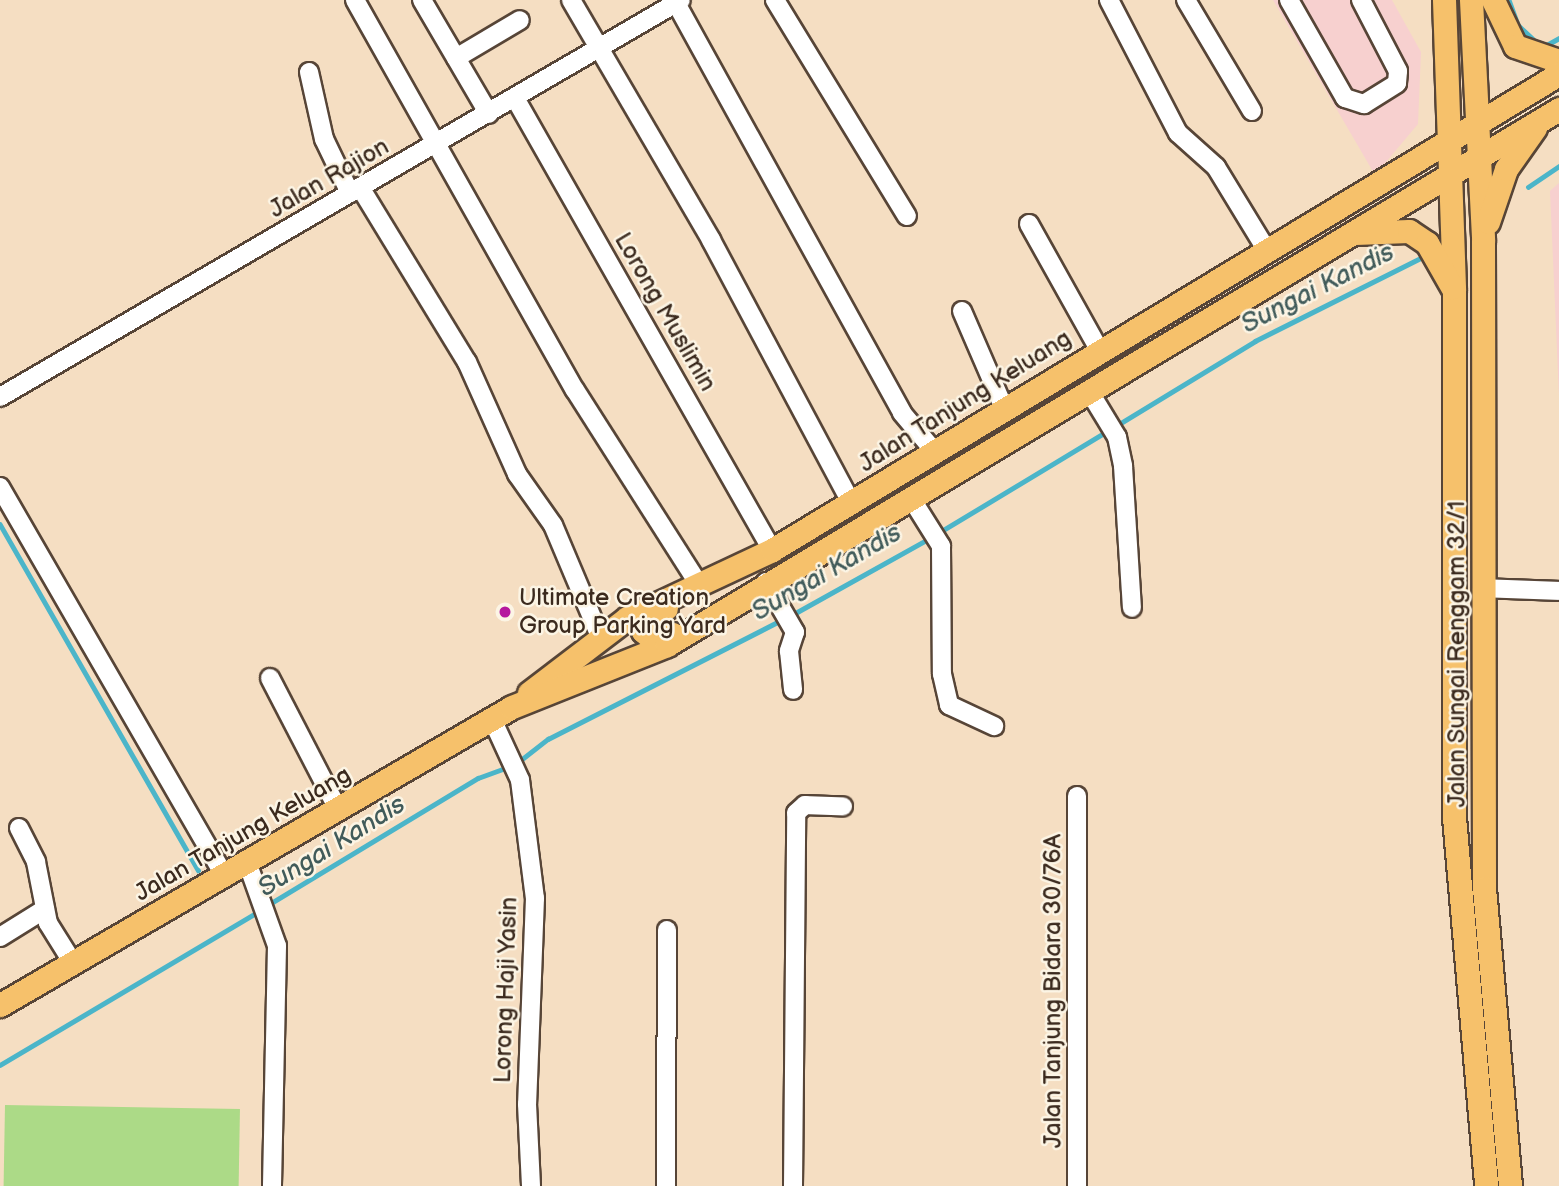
<!DOCTYPE html>
<style>
body{margin:0}
#map{position:relative;width:1559px;height:1186px;overflow:hidden;background:#f5dec2;font-family:"Balsamiq Sans",sans-serif}
div>[style]{position:absolute}
.built>*{inset:0;background:#f7d0cf}
.green>*{inset:0;background:#acda87;transform-origin:0 0}
.stream>*{height:4.5px;margin:-2.25px;padding:0 2.25px;transform-origin:2.25px;border-radius:2.25px;background:#4bb5c9}
.roads{filter:drop-shadow(2px 0 #574537) drop-shadow(-2px 0 #574537) drop-shadow(0 2px #574537) drop-shadow(0 -2px #574537)}
.minor>*{height:18px;margin:-9px;padding:0 9px;transform-origin:9px;border-radius:9px;background:#fff}
.major>*{height:23px;margin:-11.5px;padding:0 11.5px;transform-origin:11.5px;border-radius:11.5px;background:#f6c16b}
.dots>*{width:19px;height:19px;translate:-50% -50%;box-sizing:border-box;border:4px solid #fcf5e5;border-radius:50%}
span{translate:-50% -50%;white-space:nowrap;text-align:center;line-height:1.15;-webkit-text-stroke:5px #fcf5e5;paint-order:stroke}
.street-label{font-size:24px;color:#3b2a1e}
.poi-label{font-size:24px;color:#3b2a1e}
.left{translate:0 -50%;text-align:left}
.water-label{font-size:26px;color:#415b5a;font-style:italic}
</style>
<div id="map">
<div class="built">
<div style="clip-path:polygon(1273px 0,1392px 0,1421px 52px,1418px 124px,1375px 175px)"></div>
<div style="clip-path:polygon(1559px 183px,1559px 396px,1550px 191px)"></div>
</div>
<div class="green">
<div style="left:5px;top:1105px;width:235px;height:81px;rotate:1deg"></div>
</div>
<div class="stream">
<div style="left:1509px;top:0;width:27px;rotate:70deg"></div>
<div style="left:1518px;top:25px;width:25px;rotate:43deg"></div>
<div style="left:1543px;top:47px;width:18px;rotate:-29deg"></div>
<div style="left:1528px;top:187px;width:37px;rotate:-34deg"></div>
<div style="left:1116px;top:426px;width:163px;rotate:-31.4deg"></div>
<div style="left:1255px;top:341px;width:183px;rotate:-26.6deg"></div>
<div style="left:0;top:524px;width:399px;rotate:60.2deg"></div>
<div style="left:940px;top:532px;width:197px;rotate:-31.1deg"></div>
<div style="left:790px;top:616px;width:162px;rotate:-29.1deg"></div>
<div style="left:517px;top:763px;width:39px;rotate:-38deg"></div>
<div style="left:548px;top:739px;width:263px;rotate:-27deg"></div>
<div style="left:268px;top:905px;width:245px;rotate:-31.2deg"></div>
<div style="left:478px;top:778px;width:33px;rotate:-20deg"></div>
<div style="left:0;top:1065px;width:304px;rotate:-30.7deg"></div>
</div>
<div class="roads">
<div class="minor">
<div style="left:355px;top:0;width:448px;rotate:60.6deg"></div>
<div style="left:575px;top:390px;width:231px;rotate:57.5deg"></div>
<div style="left:422px;top:0;width:132px;rotate:59.6deg"></div>
<div style="left:571px;top:0;width:278px;rotate:59.7deg"></div>
<div style="left:711px;top:240px;width:297px;rotate:61.9deg"></div>
<div style="left:775px;top:0;width:253px;rotate:58.6deg"></div>
<div style="left:1109px;top:0;width:150px;rotate:62.6deg"></div>
<div style="left:1178px;top:133px;width:51px;rotate:41.8deg"></div>
<div style="left:1216px;top:167px;width:96px;rotate:58.6deg"></div>
<div style="left:1186px;top:0;width:129px;rotate:59.3deg"></div>
<div style="left:1289px;top:0;width:113px;rotate:60.3deg"></div>
<div style="left:1345px;top:98px;width:20px;rotate:18deg"></div>
<div style="left:1364px;top:104px;width:39px;rotate:-32deg"></div>
<div style="left:1397px;top:83px;width:12px;rotate:-85deg"></div>
<div style="left:1398px;top:71px;width:80px;rotate:-117.5deg"></div>
<div style="left:676px;top:3px;width:468px;rotate:61.1deg"></div>
<div style="left:902px;top:413px;width:51px;rotate:49.8deg"></div>
<div style="left:456px;top:58px;width:74px;rotate:-30.7deg"></div>
<div style="left:309px;top:72px;width:69px;rotate:77.4deg"></div>
<div style="left:324px;top:139px;width:60px;rotate:64.3deg"></div>
<div style="left:515px;top:98px;width:520px;rotate:60.38deg"></div>
<div style="left:360px;top:187px;width:205px;rotate:58.6deg"></div>
<div style="left:467px;top:362px;width:123px;rotate:65.9deg"></div>
<div style="left:517px;top:474px;width:62px;rotate:54.8deg"></div>
<div style="left:553px;top:525px;width:121px;rotate:67.1deg"></div>
<div style="left:1029px;top:224px;width:143px;rotate:60.8deg"></div>
<div style="left:962px;top:311px;width:106px;rotate:66.6deg"></div>
<div style="left:1089px;top:391px;width:54px;rotate:58.7deg"></div>
<div style="left:1117px;top:437px;width:30px;rotate:78deg"></div>
<div style="left:1123px;top:466px;width:142px;rotate:86.4deg"></div>
<div style="left:0;top:397px;width:788px;rotate:-30.24deg"></div>
<div style="left:0;top:487px;width:448px;rotate:60deg"></div>
<div style="left:911px;top:498px;width:57px;rotate:58deg"></div>
<div style="left:941px;top:546px;width:128px;rotate:89.6deg"></div>
<div style="left:942px;top:674px;width:32px;rotate:77deg"></div>
<div style="left:949px;top:705px;width:50px;rotate:25deg"></div>
<div style="left:766px;top:582px;width:58px;rotate:59.9deg"></div>
<div style="left:795px;top:632px;width:20px;rotate:108deg"></div>
<div style="left:789px;top:651px;width:39px;rotate:84deg"></div>
<div style="left:1482px;top:588px;width:77px;rotate:2.2deg"></div>
<div style="left:270px;top:678px;width:148px;rotate:62.6deg"></div>
<div style="left:492px;top:719px;width:67px;rotate:65.3deg"></div>
<div style="left:520px;top:780px;width:119px;rotate:82.8deg"></div>
<div style="left:535px;top:898px;width:206px;rotate:92.2deg"></div>
<div style="left:527px;top:1104px;width:82px;rotate:87.2deg"></div>
<div style="left:1077px;top:796px;width:390px;rotate:90deg"></div>
<div style="left:19px;top:828px;width:38px;rotate:63deg"></div>
<div style="left:36px;top:862px;width:62px;rotate:78.9deg"></div>
<div style="left:48px;top:923px;width:47px;rotate:58deg"></div>
<div style="left:247px;top:862px;width:89px;rotate:70.3deg"></div>
<div style="left:277px;top:946px;width:240px;rotate:91.2deg"></div>
<div style="left:0;top:937px;width:53px;rotate:-31.9deg"></div>
<div style="left:666px;top:1186px;width:256px;rotate:-89.8deg"></div>
<div style="left:793px;top:1186px;width:373px;rotate:-89.5deg"></div>
<div style="left:796px;top:813px;width:12px;rotate:-42deg"></div>
<div style="left:805px;top:805px;width:38px;rotate:2deg"></div>
</div>
<div class="major">
<div style="left:1444px;top:0;width:290px;rotate:88deg"></div>
<div style="left:1454px;top:290px;width:527px;rotate:90deg"></div>
<div style="left:1454px;top:817px;width:370px;rotate:85deg"></div>
<div style="left:1471px;top:0;width:241px;rotate:87.1deg"></div>
<div style="left:1483px;top:241px;width:647px;rotate:89.91deg"></div>
<div style="left:1484px;top:888px;width:299px;rotate:85deg"></div>
<div style="left:1493px;top:0;width:51px;rotate:64.4deg"></div>
<div style="left:1515px;top:46px;width:46px;rotate:18.8deg"></div>
<div style="left:1488px;top:222px;width:56px;rotate:-71.2deg"></div>
<div style="left:1506px;top:169px;width:50px;rotate:-54.7deg"></div>
<div style="left:1355px;top:233px;width:54px;rotate:-2.1deg"></div>
<div style="left:1409px;top:231px;width:22px;rotate:34deg"></div>
<div style="left:1427px;top:243px;width:51px;rotate:60.4deg"></div>
<div style="left:666px;top:608px;width:17px;rotate:155deg"></div>
<div style="left:651px;top:615px;width:18px;rotate:117deg"></div>
<div style="left:643px;top:631px;width:15px;rotate:42deg"></div>
<div style="left:654px;top:641px;width:20px;rotate:-20deg"></div>
<div style="left:529px;top:693px;width:123px;rotate:-37.4deg"></div>
<div style="left:627px;top:618px;width:160px;rotate:-25.1deg"></div>
<div style="left:772px;top:550px;width:920px;rotate:-31.17deg"></div>
<div style="left:0;top:1005px;width:592px;rotate:-30.2deg"></div>
<div style="left:512px;top:707px;width:167px;rotate:-21.8deg"></div>
<div style="left:667px;top:645px;width:1041px;rotate:-31deg"></div>
</div>
</div>
<div class="dots">
<div style="left:505px;top:612px;background:#b5179e"></div>
</div>
<div class="street-label">
<span style="left:329px;top:178px;rotate:-30deg">Jalan Rajion</span>
<span style="left:665px;top:312px;rotate:60deg">Lorong Muslimin</span>
<span style="left:965px;top:401px;rotate:-32deg">Jalan Tanjung Keluang</span>
<span style="left:1457px;top:654px;rotate:-90deg">Jalan Sungai Renggam 32/1</span>
<span style="left:243px;top:834px;rotate:-30deg">Jalan Tanjung Keluang</span>
<span style="left:506px;top:990px;rotate:-88deg">Lorong Haji Yasin</span>
<span style="left:1053px;top:991px;rotate:-90deg">Jalan Tanjung Bidara 30/76A</span>
</div>
<div class="poi-label">
<span class="left" style="left:519px;top:612px">Ultimate Creation<br>Group Parking Yard</span>
</div>
<div class="water-label">
<span style="left:1318px;top:289px;rotate:-27deg">Sungai Kandis</span>
<span style="left:827px;top:573px;rotate:-30deg">Sungai Kandis</span>
<span style="left:332px;top:847px;rotate:-32deg">Sungai Kandis</span>
</div>
</div>
